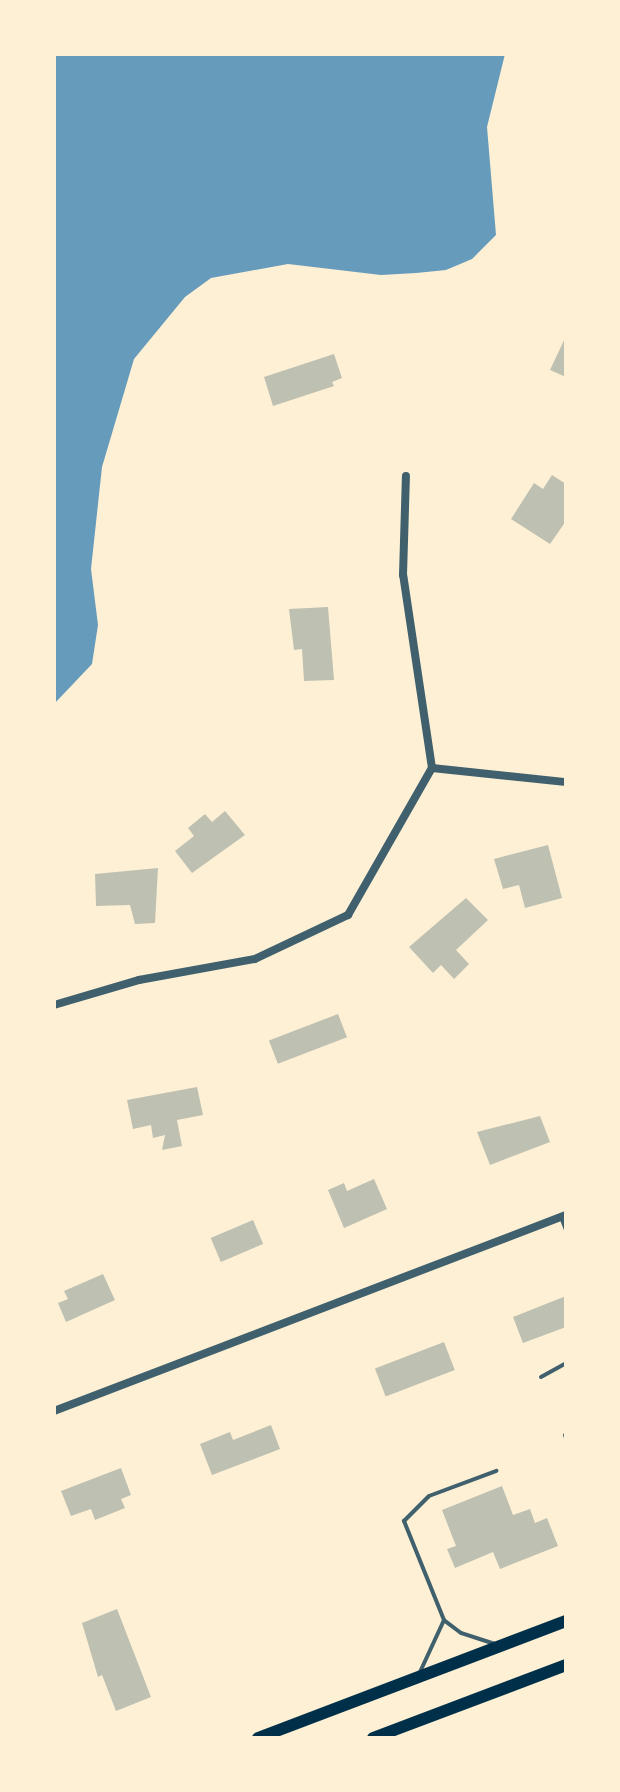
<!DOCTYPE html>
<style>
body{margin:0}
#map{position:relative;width:620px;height:1792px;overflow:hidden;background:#fdf0d5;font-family:"Nunito Sans",sans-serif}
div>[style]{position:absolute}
.water>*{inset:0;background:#669bbc}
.building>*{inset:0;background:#bec0b2;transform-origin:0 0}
.service>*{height:4px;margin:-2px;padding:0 2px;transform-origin:2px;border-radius:2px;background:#3f606c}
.minor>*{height:8px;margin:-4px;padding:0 4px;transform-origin:4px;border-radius:4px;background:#3f606c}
.primary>*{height:12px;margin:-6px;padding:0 6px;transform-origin:6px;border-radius:6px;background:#003049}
span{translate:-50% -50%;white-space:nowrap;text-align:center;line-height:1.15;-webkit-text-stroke:6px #fdf0d5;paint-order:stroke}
.frame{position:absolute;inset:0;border:56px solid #fdf0d5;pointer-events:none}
</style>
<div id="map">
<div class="water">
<div style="clip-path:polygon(54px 54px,505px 54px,487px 127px,496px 235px,472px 259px,446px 270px,416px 273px,381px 275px,288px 264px,211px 278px,185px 297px,134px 359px,102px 467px,91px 569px,98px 625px,92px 664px,54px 704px)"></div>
</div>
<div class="building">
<div style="clip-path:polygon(566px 336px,566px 377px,550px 370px)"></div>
<div style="clip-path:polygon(334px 354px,342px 378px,332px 382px,334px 386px,273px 406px,264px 377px)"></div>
<div style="clip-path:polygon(552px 475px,566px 484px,566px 521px,550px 544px,511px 519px,534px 483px,543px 489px)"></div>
<div style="clip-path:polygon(328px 607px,334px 680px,304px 681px,302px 649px,294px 650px,289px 609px)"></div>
<div style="clip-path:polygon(225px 811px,245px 835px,192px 873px,175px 851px,194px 836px,188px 828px,205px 814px,212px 822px)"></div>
<div style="clip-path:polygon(548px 845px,562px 898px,525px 908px,519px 885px,503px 889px,494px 859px)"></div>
<div style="clip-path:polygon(158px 868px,155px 923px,135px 924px,130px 905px,96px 906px,95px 874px)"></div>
<div style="clip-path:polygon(466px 898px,488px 920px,456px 950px,469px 964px,454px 979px,441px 965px,433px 973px,409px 947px)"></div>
<div style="left:338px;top:1014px;width:25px;height:74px;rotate:69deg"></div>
<div style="clip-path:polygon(197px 1087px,203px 1115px,177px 1120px,182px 1146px,162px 1150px,165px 1135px,153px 1138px,151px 1125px,133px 1129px,127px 1100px)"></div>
<div style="clip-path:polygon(540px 1116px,550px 1142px,490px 1165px,477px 1132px)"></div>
<div style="clip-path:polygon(374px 1179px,387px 1209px,344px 1228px,328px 1190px,344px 1183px,347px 1191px)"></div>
<div style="left:253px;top:1220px;width:26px;height:46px;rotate:67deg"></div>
<div style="clip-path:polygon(103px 1274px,115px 1300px,66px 1322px,58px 1303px,68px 1299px,64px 1291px)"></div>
<div style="clip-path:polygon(566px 1296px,566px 1327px,523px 1343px,513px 1317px)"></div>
<div style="left:444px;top:1342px;width:30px;height:74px;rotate:69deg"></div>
<div style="clip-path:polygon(271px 1425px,280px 1449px,212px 1475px,200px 1444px,230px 1432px,233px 1440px)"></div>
<div style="clip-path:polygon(121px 1468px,131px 1495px,121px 1499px,125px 1508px,95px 1520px,91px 1509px,71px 1516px,61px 1491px)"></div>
<div style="clip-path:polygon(502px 1486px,513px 1515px,530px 1509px,535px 1523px,547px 1518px,558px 1546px,500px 1569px,493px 1552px,455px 1568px,447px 1549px,456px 1546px,442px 1510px)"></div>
<div style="clip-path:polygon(117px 1609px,151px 1697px,116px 1711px,102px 1675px,98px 1677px,82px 1623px)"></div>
</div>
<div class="service">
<div style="left:561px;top:1217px;width:14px;rotate:69deg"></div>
<div style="left:541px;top:1377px;width:29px;rotate:-29deg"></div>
<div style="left:565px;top:1435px;width:3px;rotate:72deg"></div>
<div style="left:495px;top:1644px;width:36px;rotate:-162deg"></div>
<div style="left:461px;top:1633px;width:21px;rotate:-143deg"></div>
<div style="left:444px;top:1620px;width:107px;rotate:-112deg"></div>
<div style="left:404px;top:1521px;width:35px;rotate:-45deg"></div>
<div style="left:429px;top:1496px;width:72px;rotate:-20.5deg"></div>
<div style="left:420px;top:1672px;width:57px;rotate:-65.2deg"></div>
</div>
<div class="minor">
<div style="left:432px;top:768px;width:135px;rotate:6deg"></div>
<div style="left:54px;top:1005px;width:89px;rotate:-16.4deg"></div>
<div style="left:139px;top:980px;width:118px;rotate:-10.3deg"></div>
<div style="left:255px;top:959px;width:103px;rotate:-25.3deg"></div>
<div style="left:348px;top:915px;width:169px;rotate:-60.3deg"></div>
<div style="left:432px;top:768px;width:195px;rotate:-98.5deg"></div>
<div style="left:403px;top:575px;width:99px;rotate:-88.3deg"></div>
<div style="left:54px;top:1411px;width:548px;rotate:-20.95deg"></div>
</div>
<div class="primary">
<div style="left:258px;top:1738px;width:329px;rotate:-20.8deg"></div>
<div style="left:373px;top:1738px;width:206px;rotate:-20.7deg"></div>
</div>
<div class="frame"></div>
</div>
